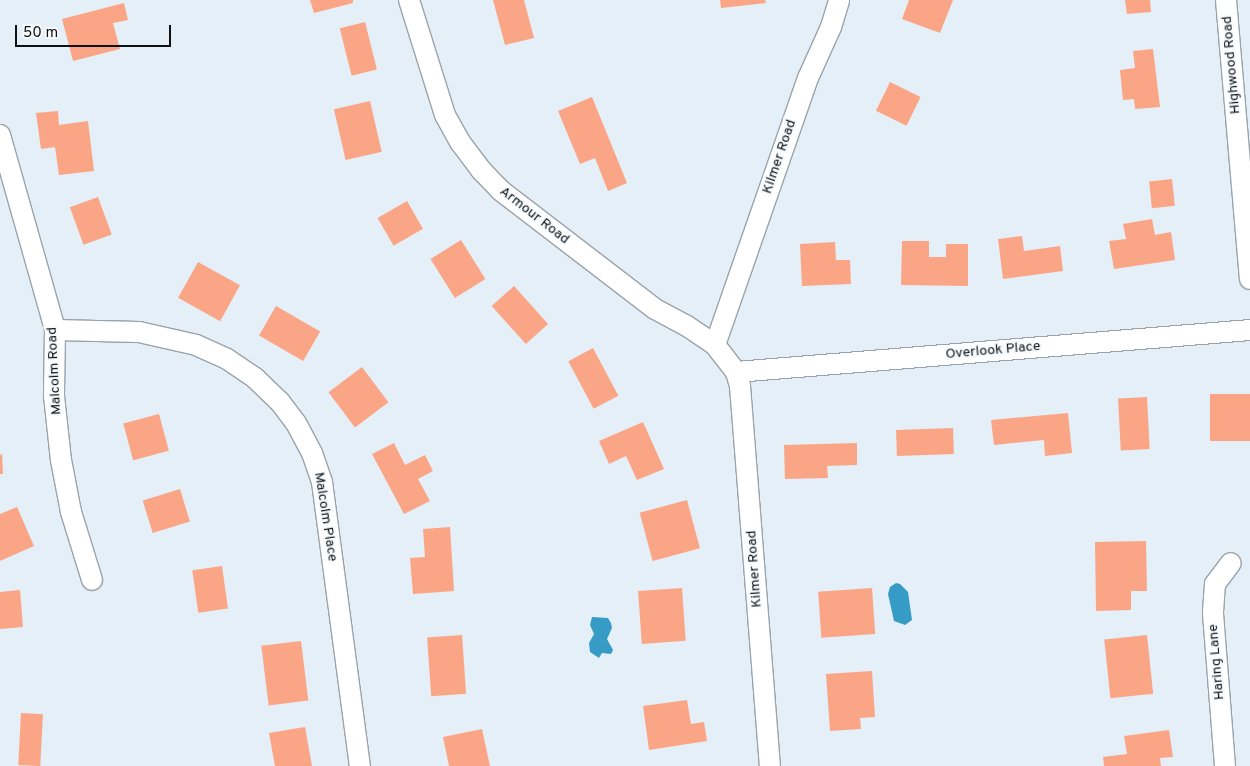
<!DOCTYPE html>
<style>
body{margin:0}
#map{position:relative;width:1250px;height:766px;overflow:hidden;background:#e5eff7;font-family:Overpass,sans-serif}
div>[style]{position:absolute}
.water>*{inset:0;background:#369cc6}
.building>*{inset:0;background:#fba587;transform-origin:0 0}
.roads{filter:drop-shadow(1px 0 #9aa3ab) drop-shadow(-1px 0 #9aa3ab) drop-shadow(0 1px #9aa3ab) drop-shadow(0 -1px #9aa3ab)}
.street>*{height:20px;margin:-10px;padding:0 10px;transform-origin:10px;border-radius:10px;background:#fff}
span{translate:-50% -50%;white-space:nowrap;text-align:center;line-height:1.15;-webkit-text-stroke:4.5px #f7fbfe;paint-order:stroke}
.street-label{font-size:14px;color:#0e1114}
.scale{position:absolute;left:15px;top:25px;width:156px;height:22px;box-sizing:border-box;border:2px solid #0e1114;border-top:0;padding-left:6px;font-size:15px;line-height:18px;white-space:nowrap;color:#0e1114;-webkit-text-stroke:4px #f7fbfe;paint-order:stroke}
</style>
<div id="map">
<div class="water">
<div style="clip-path:polygon(896px 583px,900px 584px,908px 592px,912px 620px,905px 625px,894px 621px,888px 594px,890px 587px)"></div>
<div style="clip-path:polygon(592px 617px,608px 618px,611px 623px,612px 628px,607px 639px,613px 650px,611px 654px,602px 653px,599px 658px,590px 652px,589px 643px,594px 634px,590px 625px)"></div>
</div>
<div class="building">
<div style="clip-path:polygon(310px 0,353px 0,353px 3px,314px 13px)"></div>
<div style="clip-path:polygon(493px 0,524px 0,534px 38px,505px 45px)"></div>
<div style="clip-path:polygon(720px 0,765px 0,766px 3px,721px 8px)"></div>
<div style="clip-path:polygon(909px 0,953px 0,940px 33px,902px 19px)"></div>
<div style="clip-path:polygon(1125px 0,1150px 0,1151px 12px,1127px 14px)"></div>
<div style="clip-path:polygon(124px 3px,128px 20px,113px 23px,120px 49px,73px 61px,62px 19px)"></div>
<div style="left:365px;top:22px;width:49px;height:26px;rotate:76deg"></div>
<div style="clip-path:polygon(1153px 49px,1160px 107px,1135px 109px,1134px 99px,1123px 100px,1120px 70px,1135px 68px,1133px 51px)"></div>
<div style="left:890px;top:82px;width:34px;height:32px;rotate:26deg"></div>
<div style="clip-path:polygon(592px 97px,627px 183px,608px 191px,595px 158px,580px 164px,558px 111px)"></div>
<div style="left:370px;top:101px;width:52px;height:37px;rotate:77deg"></div>
<div style="clip-path:polygon(58px 111px,59px 125px,88px 121px,94px 171px,59px 175px,55px 147px,41px 149px,36px 113px)"></div>
<div style="left:1172px;top:179px;width:27px;height:23px;rotate:84deg"></div>
<div style="left:98px;top:197px;width:40px;height:30px;rotate:70deg"></div>
<div style="left:407px;top:201px;width:32px;height:34px;rotate:60deg"></div>
<div style="clip-path:polygon(1152px 219px,1155px 235px,1171px 232px,1175px 260px,1114px 269px,1109px 241px,1126px 239px,1123px 224px)"></div>
<div style="clip-path:polygon(1022px 236px,1024px 251px,1060px 246px,1063px 271px,1003px 279px,998px 239px)"></div>
<div style="left:461px;top:240px;width:46px;height:36px;rotate:58deg"></div>
<div style="clip-path:polygon(902px 241px,929px 241px,929px 257px,946px 257px,946px 244px,968px 244px,968px 286px,901px 285px)"></div>
<div style="clip-path:polygon(835px 242px,836px 260px,850px 260px,851px 284px,802px 286px,800px 244px)"></div>
<div style="left:198px;top:262px;width:48px;height:41px;rotate:29deg"></div>
<div style="left:514px;top:286px;width:51px;height:30px;rotate:48deg"></div>
<div style="left:276px;top:306px;width:51px;height:34px;rotate:30deg"></div>
<div style="left:593px;top:348px;width:54px;height:28px;rotate:62deg"></div>
<div style="left:362px;top:367px;width:44px;height:42px;rotate:53deg"></div>
<div style="left:1250px;top:394px;width:47px;height:40px;rotate:90deg"></div>
<div style="left:1147px;top:397px;width:52px;height:29px;rotate:87deg"></div>
<div style="clip-path:polygon(1068px 413px,1072px 453px,1045px 456px,1044px 440px,994px 445px,991px 420px)"></div>
<div style="left:159px;top:414px;width:38px;height:37px;rotate:75deg"></div>
<div style="clip-path:polygon(643px 422px,664px 469px,637px 480px,626px 456px,609px 464px,599px 441px)"></div>
<div style="left:953px;top:428px;width:26px;height:57px;rotate:88deg"></div>
<div style="clip-path:polygon(394px 443px,405px 465px,425px 455px,433px 471px,418px 479px,430px 501px,404px 514px,372px 454px)"></div>
<div style="clip-path:polygon(857px 443px,857px 465px,827px 466px,828px 478px,785px 479px,784px 445px)"></div>
<div style="clip-path:polygon(2px 454px,3px 474px,0 474px,0 455px)"></div>
<div style="left:180px;top:489px;width:34px;height:39px;rotate:73deg"></div>
<div style="left:687px;top:500px;width:50px;height:49px;rotate:75deg"></div>
<div style="clip-path:polygon(17px 507px,34px 546px,0 561px,0 514px)"></div>
<div style="clip-path:polygon(450px 527px,454px 591px,413px 594px,410px 558px,425px 557px,423px 529px)"></div>
<div style="clip-path:polygon(1146px 541px,1147px 591px,1131px 591px,1131px 610px,1096px 611px,1095px 542px)"></div>
<div style="left:222px;top:566px;width:43px;height:30px;rotate:82deg"></div>
<div style="left:682px;top:588px;width:53px;height:44px;rotate:86deg"></div>
<div style="left:872px;top:588px;width:46px;height:54px;rotate:86deg"></div>
<div style="clip-path:polygon(20px 590px,23px 627px,0 629px,0 592px)"></div>
<div style="left:462px;top:635px;width:59px;height:35px;rotate:86deg"></div>
<div style="left:1147px;top:635px;width:59px;height:43px;rotate:84deg"></div>
<div style="left:301px;top:641px;width:60px;height:40px;rotate:83deg"></div>
<div style="clip-path:polygon(872px 671px,875px 717px,860px 718px,861px 729px,830px 731px,826px 674px)"></div>
<div style="clip-path:polygon(687px 700px,691px 724px,704px 722px,707px 741px,649px 750px,643px 706px)"></div>
<div style="left:21px;top:713px;width:22px;height:52px;rotate:3deg"></div>
<div style="clip-path:polygon(305px 727px,312px 766px,275px 766px,269px 733px)"></div>
<div style="clip-path:polygon(482px 729px,490px 766px,449px 766px,443px 737px)"></div>
<div style="clip-path:polygon(1169px 730px,1173px 757px,1160px 758px,1161px 766px,1104px 766px,1103px 757px,1127px 754px,1124px 736px)"></div>
</div>
<div class="roads">
<div class="street">
<div style="left:409px;top:0;width:121px;rotate:72.6deg"></div>
<div style="left:445px;top:115px;width:31px;rotate:61deg"></div>
<div style="left:460px;top:142px;width:35px;rotate:53deg"></div>
<div style="left:481px;top:170px;width:28px;rotate:46deg"></div>
<div style="left:500px;top:190px;width:195px;rotate:37.5deg"></div>
<div style="left:655px;top:309px;width:36px;rotate:28deg"></div>
<div style="left:687px;top:326px;width:34px;rotate:34deg"></div>
<div style="left:715px;top:345px;width:34px;rotate:52deg"></div>
<div style="left:736px;top:372px;width:15px;rotate:74deg"></div>
<div style="left:740px;top:386px;width:381px;rotate:85.5deg"></div>
<div style="left:1226px;top:0;width:280px;rotate:85.1deg"></div>
<div style="left:0;top:135px;width:203px;rotate:74.2deg"></div>
<div style="left:55px;top:330px;width:66px;rotate:90.9deg"></div>
<div style="left:54px;top:396px;width:64px;rotate:83.8deg"></div>
<div style="left:61px;top:460px;width:53px;rotate:79.1deg"></div>
<div style="left:71px;top:512px;width:71px;rotate:72.8deg"></div>
<div style="left:55px;top:330px;width:84px;rotate:1.4deg"></div>
<div style="left:139px;top:332px;width:58px;rotate:12.8deg"></div>
<div style="left:196px;top:345px;width:34px;rotate:24deg"></div>
<div style="left:227px;top:359px;width:34px;rotate:34deg"></div>
<div style="left:255px;top:378px;width:35px;rotate:44deg"></div>
<div style="left:280px;top:402px;width:26px;rotate:53deg"></div>
<div style="left:296px;top:423px;width:34px;rotate:62deg"></div>
<div style="left:312px;top:453px;width:31px;rotate:71deg"></div>
<div style="left:322px;top:482px;width:287px;rotate:82.4deg"></div>
<div style="left:715px;top:345px;width:283px;rotate:-70.8deg"></div>
<div style="left:808px;top:78px;width:56px;rotate:-65.7deg"></div>
<div style="left:831px;top:27px;width:28px;rotate:-73deg"></div>
<div style="left:736px;top:372px;width:516px;rotate:-4.67deg"></div>
<div style="left:1225px;top:766px;width:154px;rotate:-94.5deg"></div>
<div style="left:1213px;top:612px;width:28px;rotate:-86deg"></div>
<div style="left:1215px;top:584px;width:26px;rotate:-53deg"></div>
</div>
</div>
<div class="street-label">
<span style="left:1232px;top:65px;rotate:-95deg">Highwood Road</span>
<span style="left:780px;top:157px;rotate:-71deg">Kilmer Road</span>
<span style="left:534px;top:216px;rotate:38deg">Armour Road</span>
<span style="left:993px;top:351px;rotate:-5deg">Overlook Place</span>
<span style="left:55px;top:371px;rotate:-93deg">Malcolm Road</span>
<span style="left:325px;top:517px;rotate:81deg">Malcolm Place</span>
<span style="left:755px;top:569px;rotate:-94deg">Kilmer Road</span>
<span style="left:1217px;top:662px;rotate:-95deg">Haring Lane</span>
</div>
<div class="scale">50 m</div>
</div>
